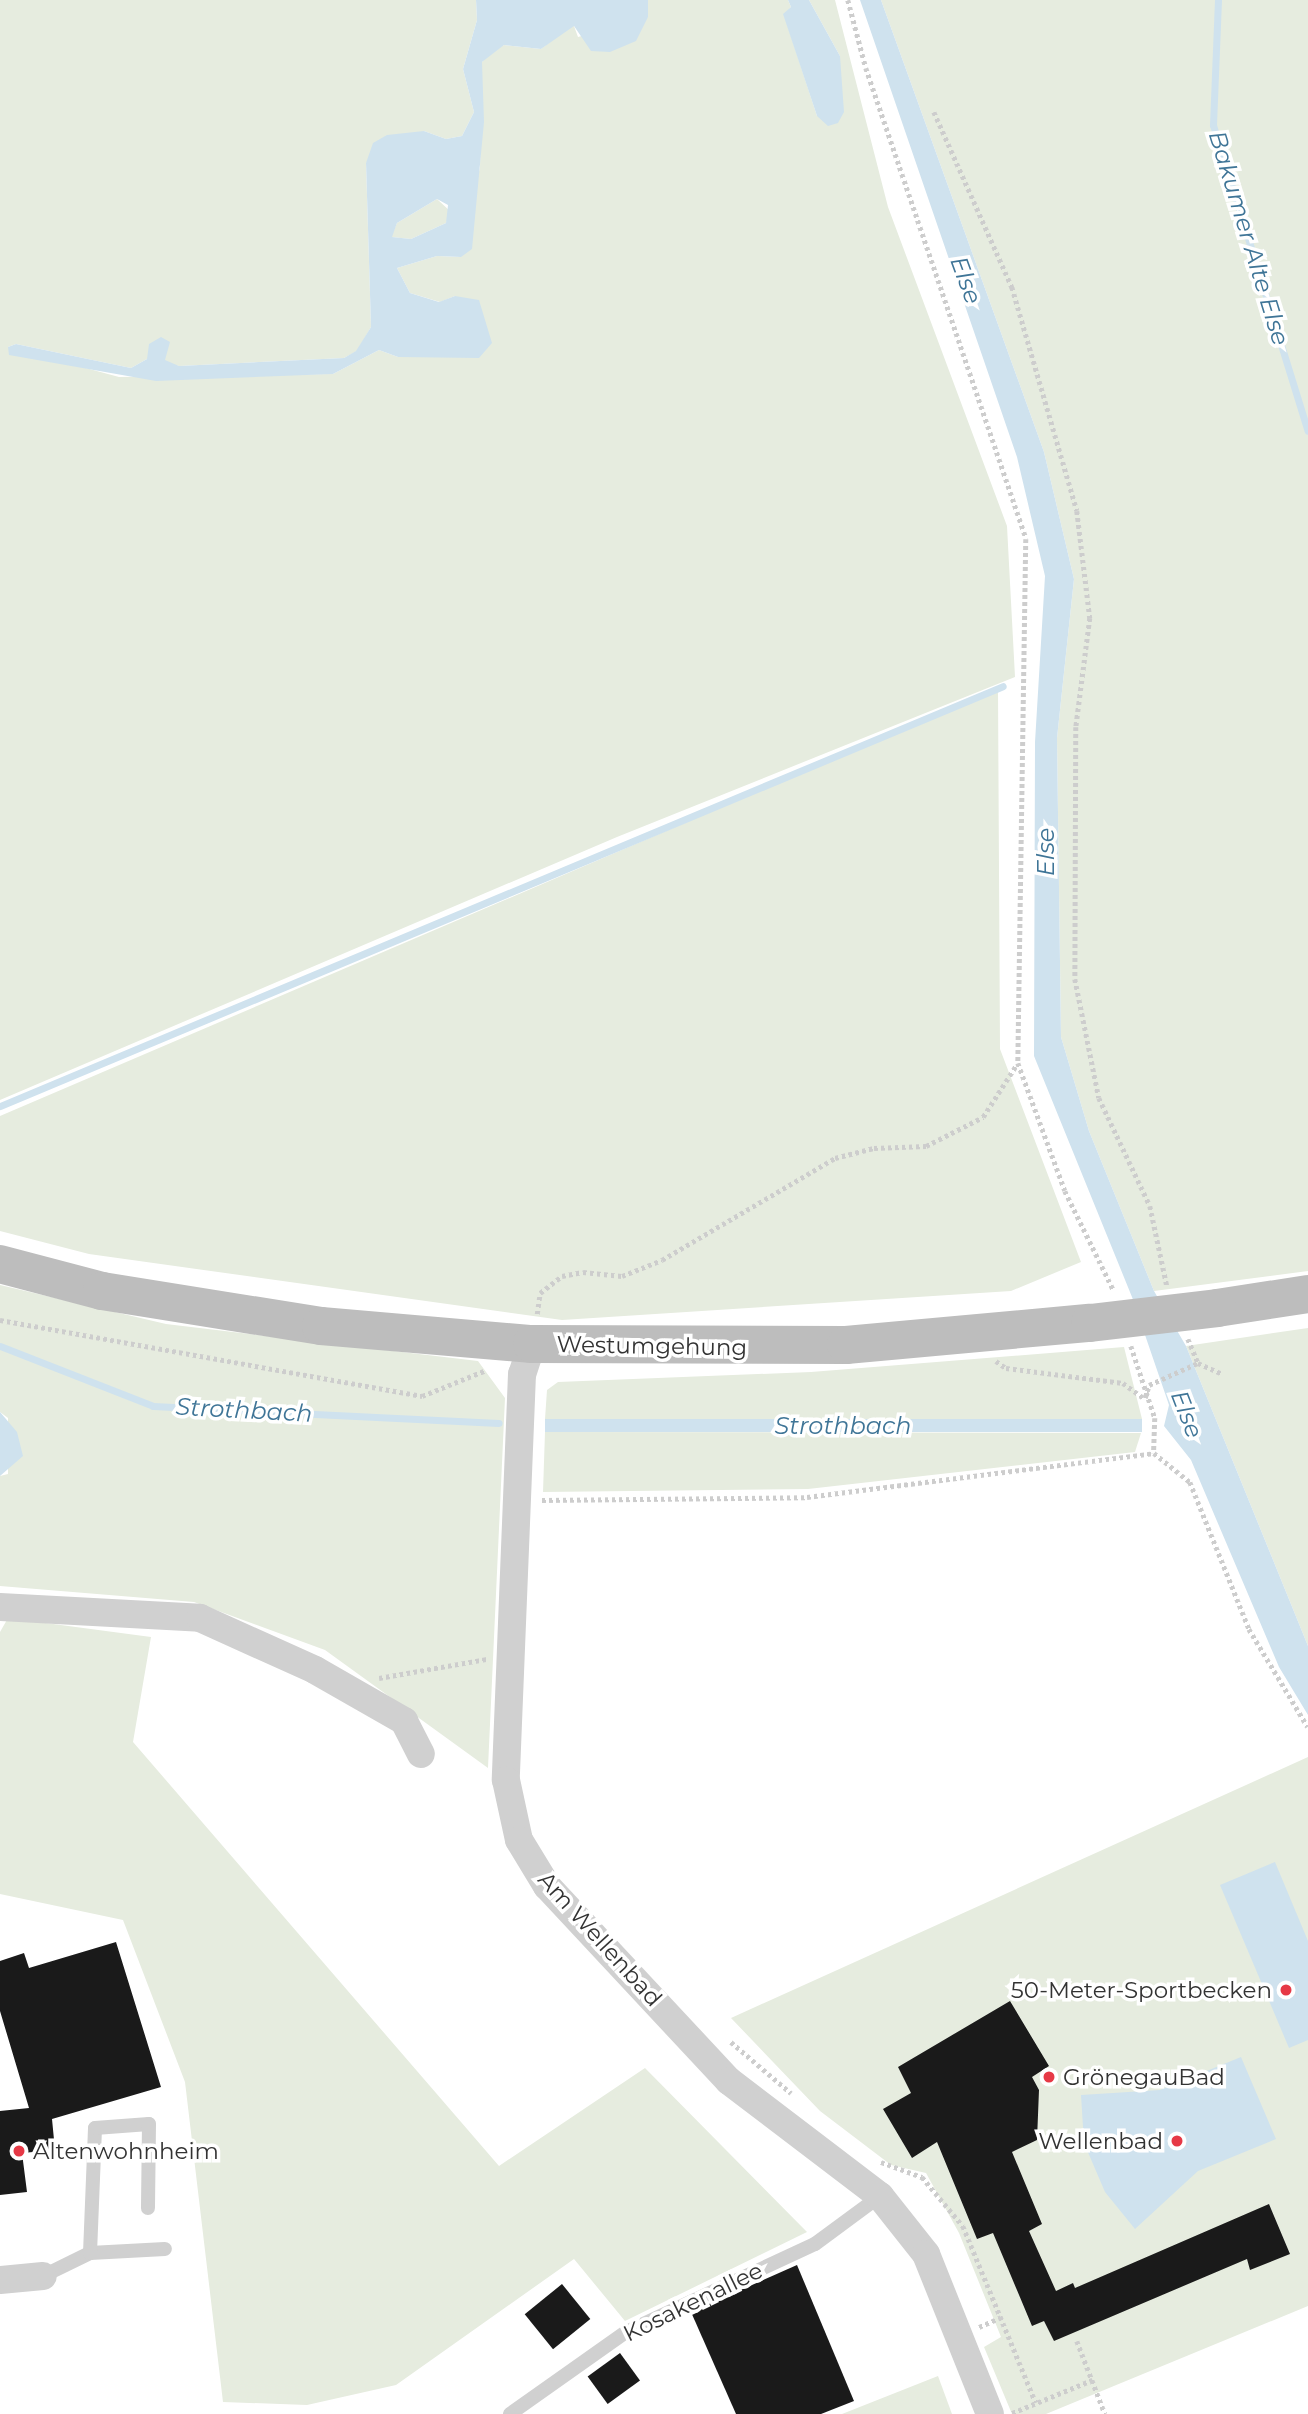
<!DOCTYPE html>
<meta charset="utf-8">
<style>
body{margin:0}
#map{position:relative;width:1308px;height:2414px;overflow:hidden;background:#fff;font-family:Montserrat,sans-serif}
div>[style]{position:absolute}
.green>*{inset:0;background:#e6ecdf}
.water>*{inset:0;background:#cfe2ee;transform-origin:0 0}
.stream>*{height:7px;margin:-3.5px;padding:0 3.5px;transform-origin:3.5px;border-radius:3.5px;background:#cfe2ee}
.building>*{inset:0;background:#1a1a1a;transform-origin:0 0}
.path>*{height:4.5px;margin-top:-2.25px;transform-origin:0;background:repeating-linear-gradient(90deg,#cdcdcd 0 3.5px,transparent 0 7px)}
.service>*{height:14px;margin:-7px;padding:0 7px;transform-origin:7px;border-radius:7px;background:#d0d0d0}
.minor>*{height:28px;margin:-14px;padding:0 14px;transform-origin:14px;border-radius:14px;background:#d0d0d0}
.secondary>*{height:38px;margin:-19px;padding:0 19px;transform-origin:19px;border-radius:19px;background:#bdbdbd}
.secondary-bridge>*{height:38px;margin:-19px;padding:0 19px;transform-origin:19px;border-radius:19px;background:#bdbdbd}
.dots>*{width:19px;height:19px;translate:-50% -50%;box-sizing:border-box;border:4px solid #fff;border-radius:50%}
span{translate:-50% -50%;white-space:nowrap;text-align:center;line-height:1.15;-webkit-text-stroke:7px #fff;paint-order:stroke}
.street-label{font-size:23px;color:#333}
.poi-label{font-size:23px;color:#333}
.right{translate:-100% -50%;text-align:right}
.left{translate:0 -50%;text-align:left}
.water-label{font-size:24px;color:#3f7597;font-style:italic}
</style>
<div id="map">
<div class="green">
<div style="clip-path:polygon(0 0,476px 0,477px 20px,463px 69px,474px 112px,462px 136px,446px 139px,424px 131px,366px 163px,371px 327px,357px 351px,344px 358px,179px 366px,147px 359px,131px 368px,16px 344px,8px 347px,119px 377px,333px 374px,379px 350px,398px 357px,423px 356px,455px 296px,440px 302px,410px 293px,397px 268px,437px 256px,461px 257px,480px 167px,482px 62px,492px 51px,504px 45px,541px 49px,569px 27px,574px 26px,578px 37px,648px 17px,648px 0,788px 0,791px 7px,784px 15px,817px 116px,840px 56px,809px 0,835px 0,888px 207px,1007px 526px,1015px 677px,617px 837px,0 1100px)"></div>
<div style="clip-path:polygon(881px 0,1308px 0,1308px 1271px,1154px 1291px,1089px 1131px,1061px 1037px,1057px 738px,1074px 579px,1044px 452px)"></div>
<div style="clip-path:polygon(437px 199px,451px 212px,446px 223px,411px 239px,391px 237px,397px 223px)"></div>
<div style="clip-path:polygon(998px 689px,1000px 1049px,1081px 1262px,1011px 1291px,562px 1320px,89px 1254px,0 1231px,0 1116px)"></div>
<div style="clip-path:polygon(0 1285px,166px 1324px,478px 1361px,505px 1398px,488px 1768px,325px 1650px,194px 1602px,0 1586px,0 1476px,8px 1474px,8px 1418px,0 1412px)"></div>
<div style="clip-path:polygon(1308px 1328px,1308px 1646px,1186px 1346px)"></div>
<div style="clip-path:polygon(1124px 1347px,1142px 1419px,545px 1419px,547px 1390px,558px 1382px,811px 1372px)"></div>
<div style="clip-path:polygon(545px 1432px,1141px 1433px,1135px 1452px,808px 1489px,543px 1492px)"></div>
<div style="clip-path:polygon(8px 1618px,151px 1637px,133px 1742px,499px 2166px,645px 2068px,807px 2232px,625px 2321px,574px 2259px,396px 2385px,307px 2405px,223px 2402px,185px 2082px,123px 1920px,0 1894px,0 1632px)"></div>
<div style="clip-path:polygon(1308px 1757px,1308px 2306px,1046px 2414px,1012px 2414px,984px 2347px,1001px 2337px,959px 2233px,926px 2173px,891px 2165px,820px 2111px,731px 2018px)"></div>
<div style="clip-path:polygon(938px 2376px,952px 2414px,842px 2414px)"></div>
</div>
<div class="water">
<div style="clip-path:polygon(evenodd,476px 0,648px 0,648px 17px,636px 41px,610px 52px,591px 51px,574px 26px,541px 49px,504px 45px,482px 62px,484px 122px,472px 249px,461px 257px,437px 256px,397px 268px,410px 293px,439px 302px,455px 296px,479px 300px,492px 343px,479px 358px,398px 357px,379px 350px,333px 374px,156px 381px,9px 355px,8px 347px,16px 344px,131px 368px,147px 359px,149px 344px,161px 337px,170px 342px,165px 360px,179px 366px,344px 358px,356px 351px,371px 327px,366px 163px,373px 143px,387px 135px,424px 131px,446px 139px,462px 136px,474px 112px,463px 69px,477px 20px,476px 0,437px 199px,448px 205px,446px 223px,411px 239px,392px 237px,397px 223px,437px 199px)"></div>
<div style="clip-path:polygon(788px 0,809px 0,840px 56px,844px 112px,838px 123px,828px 126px,817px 116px,783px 14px,791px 7px)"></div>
<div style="clip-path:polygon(860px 0,881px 0,1044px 452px,1074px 579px,1057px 738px,1061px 1037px,1089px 1131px,1154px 1291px,1186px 1346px,1308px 1646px,1308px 1715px,1279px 1667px,1191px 1460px,1164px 1426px,1169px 1405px,1132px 1297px,1034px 1056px,1035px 742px,1045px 576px,1017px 457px)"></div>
<div style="clip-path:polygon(0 1412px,17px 1432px,23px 1456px,0 1476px)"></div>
<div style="left:545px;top:1419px;width:597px;height:13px"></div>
<div style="clip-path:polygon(1275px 1862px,1308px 1941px,1308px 2040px,1289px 2048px,1220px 1885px)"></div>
<div style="clip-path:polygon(1241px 2057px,1276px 2139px,1198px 2171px,1135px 2229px,1105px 2192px,1084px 2143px,1081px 2095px,1160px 2090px)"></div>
</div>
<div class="stream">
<div style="left:1218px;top:0;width:125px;rotate:92.3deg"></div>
<div style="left:1213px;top:125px;width:320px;rotate:72.8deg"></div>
<div style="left:0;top:1106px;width:1087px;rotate:-22.72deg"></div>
<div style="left:0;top:1346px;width:164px;rotate:21.4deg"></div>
<div style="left:153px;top:1406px;width:346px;rotate:2.8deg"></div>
</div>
<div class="building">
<div style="clip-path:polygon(116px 1942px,161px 2087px,52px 2119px,55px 2150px,22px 2153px,27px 2192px,0 2195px,0 2111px,29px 2108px,0 2011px,0 1961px,24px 1953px,29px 1968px)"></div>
<div style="clip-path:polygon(1010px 2001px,1049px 2066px,1032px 2077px,1039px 2090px,1037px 2140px,1012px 2152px,1042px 2224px,1029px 2231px,1056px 2291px,1073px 2283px,1075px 2288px,1269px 2204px,1290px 2254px,1250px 2270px,1247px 2259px,1054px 2341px,1044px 2321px,1032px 2326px,993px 2233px,977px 2239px,937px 2142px,912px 2158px,883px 2109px,911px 2093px,898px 2067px)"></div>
<div style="clip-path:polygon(797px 2265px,854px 2401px,821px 2414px,736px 2414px,691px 2312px)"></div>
<div style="left:562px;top:2284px;width:45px;height:48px;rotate:51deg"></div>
<div style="left:620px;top:2353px;width:34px;height:40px;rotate:54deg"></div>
</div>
<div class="path">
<div style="left:848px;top:0;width:70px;rotate:75.2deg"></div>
<div style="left:866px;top:68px;width:497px;rotate:71.2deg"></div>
<div style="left:1026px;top:539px;width:524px;rotate:90.87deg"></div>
<div style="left:1018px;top:1063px;width:136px;rotate:69.8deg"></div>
<div style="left:1065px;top:1191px;width:111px;rotate:63.9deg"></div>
<div style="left:934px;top:112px;width:192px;rotate:66deg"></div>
<div style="left:1012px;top:287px;width:233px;rotate:73.8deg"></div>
<div style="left:1077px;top:511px;width:108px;rotate:83.1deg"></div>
<div style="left:1090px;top:618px;width:110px;rotate:97.3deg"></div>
<div style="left:1076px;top:727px;width:252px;rotate:90.2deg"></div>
<div style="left:1075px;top:979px;width:121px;rotate:78.6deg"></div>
<div style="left:1099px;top:1098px;width:119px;rotate:64.7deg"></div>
<div style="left:1150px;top:1206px;width:82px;rotate:78deg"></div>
<div style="left:537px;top:1314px;width:21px;rotate:-82deg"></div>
<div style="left:540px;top:1293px;width:28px;rotate:-38deg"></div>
<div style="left:562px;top:1276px;width:21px;rotate:-11deg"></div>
<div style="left:583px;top:1272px;width:39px;rotate:6deg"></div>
<div style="left:622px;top:1276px;width:43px;rotate:-21.8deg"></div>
<div style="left:662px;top:1260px;width:201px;rotate:-30.5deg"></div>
<div style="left:835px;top:1158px;width:40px;rotate:-14.4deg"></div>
<div style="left:874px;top:1148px;width:52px;rotate:-2.2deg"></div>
<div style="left:926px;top:1146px;width:64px;rotate:-27deg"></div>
<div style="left:983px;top:1117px;width:63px;rotate:-57.3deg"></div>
<div style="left:0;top:1320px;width:429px;rotate:10.2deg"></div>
<div style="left:422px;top:1396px;width:67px;rotate:-22deg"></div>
<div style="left:1188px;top:1339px;width:26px;rotate:67deg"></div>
<div style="left:1131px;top:1346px;width:76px;rotate:71.6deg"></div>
<div style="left:1155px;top:1418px;width:35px;rotate:92deg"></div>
<div style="left:996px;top:1361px;width:12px;rotate:35deg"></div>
<div style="left:1006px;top:1368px;width:118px;rotate:7.3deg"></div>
<div style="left:1123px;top:1383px;width:26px;rotate:36deg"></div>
<div style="left:1145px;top:1398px;width:14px;rotate:-73deg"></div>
<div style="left:1149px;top:1385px;width:54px;rotate:-24.2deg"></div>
<div style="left:1198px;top:1363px;width:27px;rotate:24deg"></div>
<div style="left:542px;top:1500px;width:265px;rotate:-0.6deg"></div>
<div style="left:807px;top:1497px;width:350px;rotate:-7.2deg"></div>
<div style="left:1154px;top:1453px;width:46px;rotate:38.9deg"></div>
<div style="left:1190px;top:1482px;width:158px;rotate:68.1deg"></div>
<div style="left:1249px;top:1629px;width:114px;rotate:59deg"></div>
<div style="left:379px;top:1678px;width:110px;rotate:-10deg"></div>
<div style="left:731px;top:2042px;width:79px;rotate:40.4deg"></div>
<div style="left:881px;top:2162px;width:44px;rotate:20.1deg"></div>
<div style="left:922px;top:2177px;width:64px;rotate:50.1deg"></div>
<div style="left:963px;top:2226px;width:191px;rotate:67.6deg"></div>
<div style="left:979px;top:2327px;width:24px;rotate:-24deg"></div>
<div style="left:1077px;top:2341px;width:78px;rotate:69deg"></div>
<div style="left:1012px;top:2413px;width:87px;rotate:-22.4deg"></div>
</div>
<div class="service">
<div style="left:90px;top:2253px;width:75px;rotate:-3.1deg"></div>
<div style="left:43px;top:2276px;width:52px;rotate:-26.1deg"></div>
<div style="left:90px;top:2253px;width:125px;rotate:-87.7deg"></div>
<div style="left:95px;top:2128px;width:54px;rotate:-4.2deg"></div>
<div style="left:149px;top:2124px;width:84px;rotate:90.7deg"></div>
<div style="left:510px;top:2414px;width:142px;rotate:-35.3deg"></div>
<div style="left:626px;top:2332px;width:208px;rotate:-25deg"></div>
<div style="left:815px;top:2244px;width:81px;rotate:-36.4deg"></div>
</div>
<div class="minor">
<div style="left:532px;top:1344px;width:32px;rotate:108deg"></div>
<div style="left:522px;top:1374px;width:406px;rotate:92.3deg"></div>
<div style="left:506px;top:1780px;width:61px;rotate:77.8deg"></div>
<div style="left:519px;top:1840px;width:54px;rotate:58.7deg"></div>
<div style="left:547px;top:1886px;width:267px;rotate:47deg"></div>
<div style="left:729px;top:2081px;width:190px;rotate:37.3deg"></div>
<div style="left:880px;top:2196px;width:74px;rotate:51.6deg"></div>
<div style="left:926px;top:2254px;width:172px;rotate:68.2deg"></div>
<div style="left:0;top:1607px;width:200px;rotate:3.1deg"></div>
<div style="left:200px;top:1618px;width:126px;rotate:24.3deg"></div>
<div style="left:315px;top:1670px;width:103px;rotate:29.8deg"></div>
<div style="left:404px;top:1721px;width:37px;rotate:63deg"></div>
<div style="left:0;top:2280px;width:43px;rotate:-5.3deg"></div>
</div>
<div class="secondary">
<div style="left:0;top:1264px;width:106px;rotate:14.8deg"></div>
<div style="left:102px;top:1291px;width:222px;rotate:9.1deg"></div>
<div style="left:321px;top:1326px;width:212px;rotate:4.9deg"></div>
<div style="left:532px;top:1344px;width:314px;rotate:0.2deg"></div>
<div style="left:846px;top:1345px;width:245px;rotate:-5.2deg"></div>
<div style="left:1217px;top:1308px;width:92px;rotate:-8.7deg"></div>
</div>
<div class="secondary-bridge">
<div style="left:1090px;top:1323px;width:128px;rotate:-6.7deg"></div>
</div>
<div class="dots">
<div style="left:1286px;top:1990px;background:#e63946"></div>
<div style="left:1049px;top:2077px;background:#e63946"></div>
<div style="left:1177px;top:2141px;background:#e63946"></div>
<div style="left:19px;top:2151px;background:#e63946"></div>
</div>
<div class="street-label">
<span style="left:652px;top:1346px;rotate:1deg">Westumgehung</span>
<span style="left:600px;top:1939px;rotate:48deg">Am Wellenbad</span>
<span style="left:693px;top:2302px;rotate:-26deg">Kosakenallee</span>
</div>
<div class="poi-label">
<span class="right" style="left:1272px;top:1990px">50-Meter-Sportbecken</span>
<span class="left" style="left:1063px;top:2077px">GrönegauBad</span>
<span class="right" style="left:1163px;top:2141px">Wellenbad</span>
<span class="left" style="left:33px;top:2151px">Altenwohnheim</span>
</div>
<div class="water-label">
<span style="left:1249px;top:238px;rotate:73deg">Bakumer Alte Else</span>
<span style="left:966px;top:280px;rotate:70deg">Else</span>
<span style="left:1046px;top:852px;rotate:-90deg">Else</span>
<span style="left:244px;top:1410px;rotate:3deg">Strothbach</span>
<span style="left:1187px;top:1414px;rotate:69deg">Else</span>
<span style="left:843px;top:1426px">Strothbach</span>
</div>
</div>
